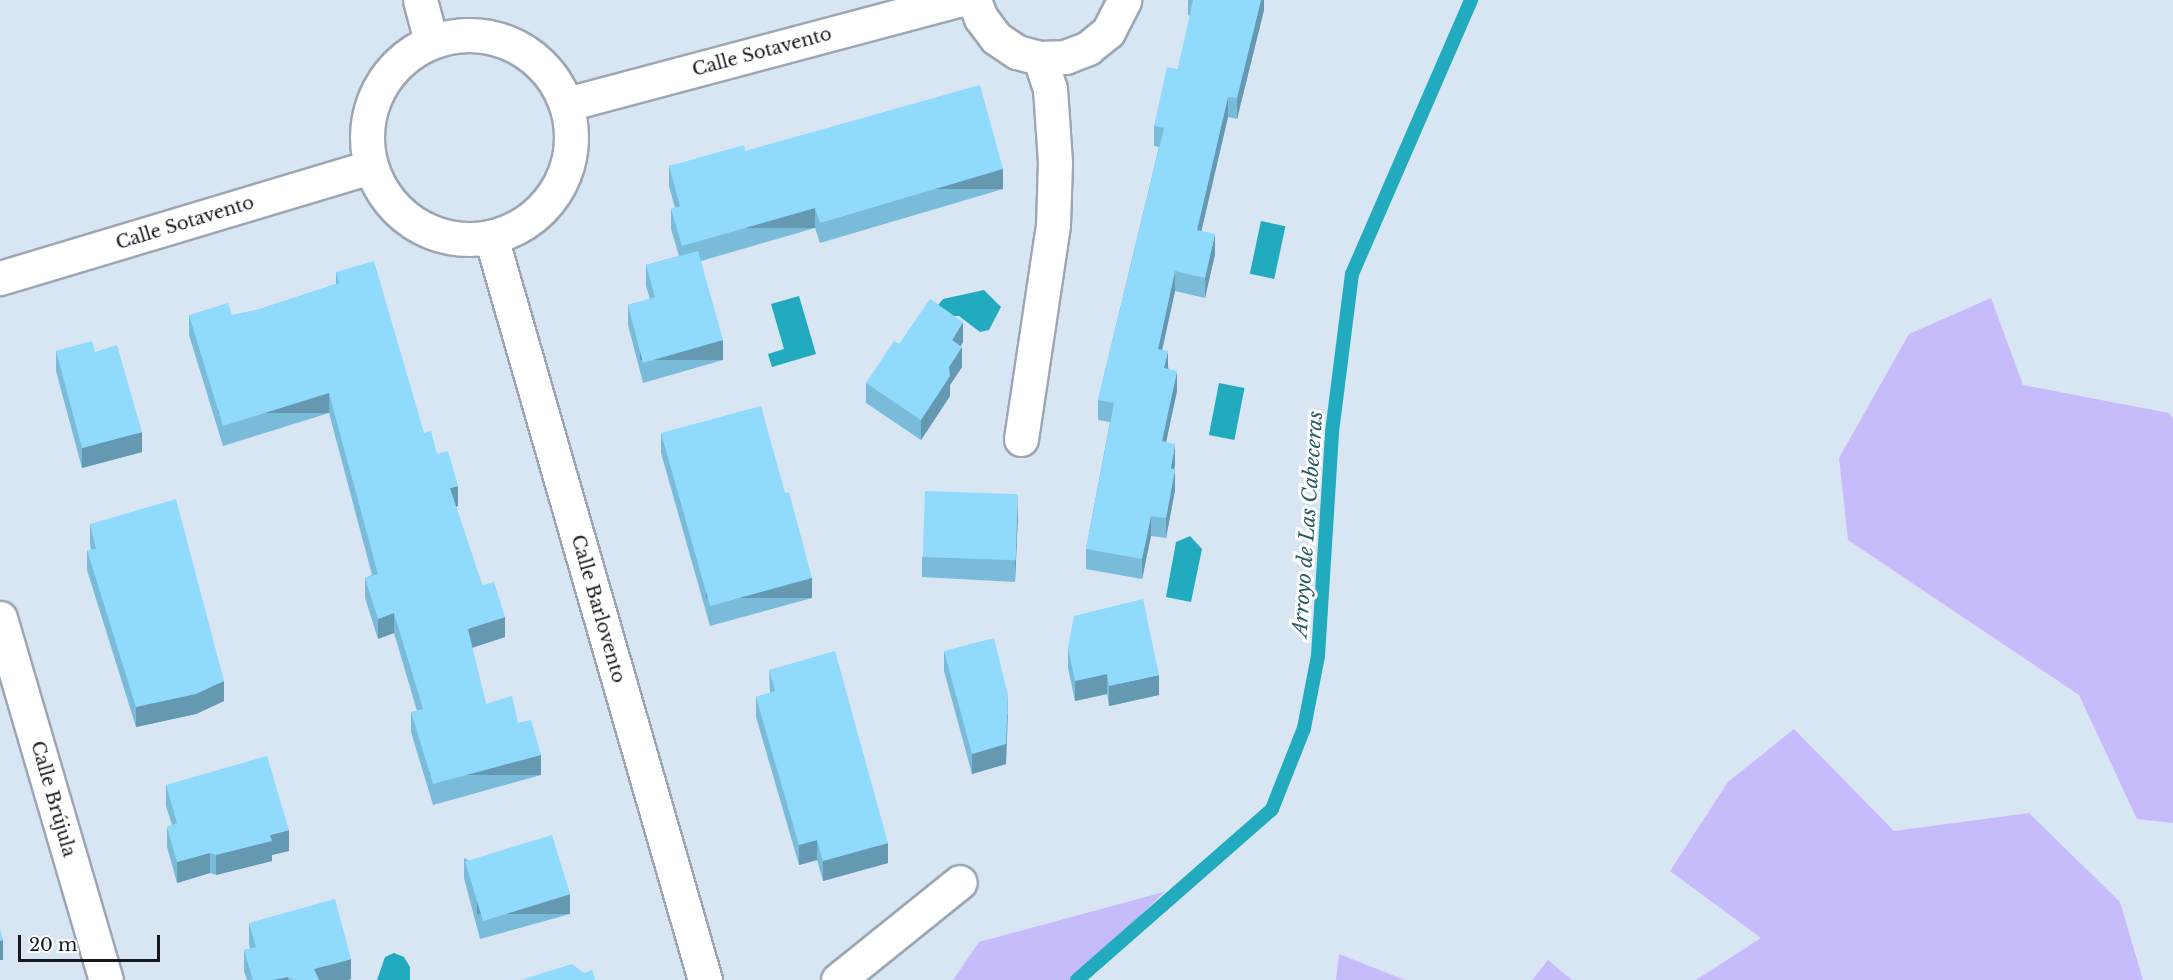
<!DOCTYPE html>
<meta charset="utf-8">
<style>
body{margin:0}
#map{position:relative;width:2173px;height:980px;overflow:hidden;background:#d8e6f4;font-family:"Libre Baskerville",serif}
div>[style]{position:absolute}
.green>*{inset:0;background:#c6bcfc}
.water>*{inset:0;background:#22abbe;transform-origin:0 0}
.stream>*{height:14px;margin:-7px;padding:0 7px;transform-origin:7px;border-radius:7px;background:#22abbe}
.roads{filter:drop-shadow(2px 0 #9ba7b4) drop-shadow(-2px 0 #9ba7b4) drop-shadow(0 2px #9ba7b4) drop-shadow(0 -2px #9ba7b4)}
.minor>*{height:33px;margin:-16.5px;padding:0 16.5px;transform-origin:16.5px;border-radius:16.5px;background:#fff}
.minor>.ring{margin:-16.5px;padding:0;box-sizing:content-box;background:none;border:33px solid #fff;border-radius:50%}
.wall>*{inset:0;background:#7bbbda}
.shaded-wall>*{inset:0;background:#6499b1;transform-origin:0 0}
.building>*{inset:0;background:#8fdafd;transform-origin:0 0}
span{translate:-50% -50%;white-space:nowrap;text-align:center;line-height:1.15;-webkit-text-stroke:6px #fff;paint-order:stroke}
.street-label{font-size:18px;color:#15191e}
.water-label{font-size:20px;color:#285b64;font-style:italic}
.scale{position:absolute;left:18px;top:935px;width:142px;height:27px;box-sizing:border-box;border:3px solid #15191e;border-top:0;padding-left:8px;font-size:18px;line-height:21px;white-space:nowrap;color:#15191e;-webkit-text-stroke:4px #fff;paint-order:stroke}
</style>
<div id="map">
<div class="green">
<div style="clip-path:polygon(1991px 298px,2023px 385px,2169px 413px,2173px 419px,2173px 823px,2137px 819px,2079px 695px,1848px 540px,1839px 458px,1909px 334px)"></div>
<div style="clip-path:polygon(1794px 729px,1894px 831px,2029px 813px,2120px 902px,2143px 980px,1696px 980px,1761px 938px,1670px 871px,1728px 782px)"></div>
<div style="clip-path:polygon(1164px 892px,1075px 980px,953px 980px,979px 942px)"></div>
<div style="clip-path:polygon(1339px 954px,1405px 980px,1336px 980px)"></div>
<div style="clip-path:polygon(1548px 960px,1572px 980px,1532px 980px)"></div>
</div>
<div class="water">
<div style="left:1261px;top:221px;width:25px;height:54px;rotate:12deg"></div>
<div style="clip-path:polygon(984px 290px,1001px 307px,989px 330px,980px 332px,959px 316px,945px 316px,938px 305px,943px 299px)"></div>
<div style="clip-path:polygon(799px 296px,816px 354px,772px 367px,768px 354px,784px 349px,771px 304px)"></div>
<div style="left:1219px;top:383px;width:26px;height:53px;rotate:11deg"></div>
<div style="clip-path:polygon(1190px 536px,1202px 549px,1191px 602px,1166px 597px,1176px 542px)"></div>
<div style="clip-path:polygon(394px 953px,404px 957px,410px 967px,410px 980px,377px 980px,385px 957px)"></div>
</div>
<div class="stream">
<div style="left:1077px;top:980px;width:259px;rotate:-41.2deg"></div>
<div style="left:1272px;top:809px;width:87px;rotate:-68.4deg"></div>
<div style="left:1304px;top:728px;width:73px;rotate:-79deg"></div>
<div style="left:1318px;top:656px;width:224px;rotate:-86.4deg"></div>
<div style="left:1332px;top:432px;width:159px;rotate:-82.8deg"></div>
<div style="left:1352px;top:274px;width:299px;rotate:-66.5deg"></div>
</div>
<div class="roads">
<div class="minor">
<div style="left:420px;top:0;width:42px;rotate:75deg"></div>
<div style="left:974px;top:0;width:19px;rotate:69deg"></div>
<div style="left:981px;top:18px;width:25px;rotate:53deg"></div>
<div style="left:996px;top:38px;width:25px;rotate:34deg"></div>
<div style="left:1017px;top:52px;width:24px;rotate:15deg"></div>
<div style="left:1040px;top:58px;width:25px;rotate:-2deg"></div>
<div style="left:1065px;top:57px;width:25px;rotate:-21deg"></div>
<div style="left:1088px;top:48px;width:26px;rotate:-39deg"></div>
<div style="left:1108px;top:32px;width:36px;rotate:-63deg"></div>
<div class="ring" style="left:367px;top:35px;width:171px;height:171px"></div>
<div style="left:567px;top:104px;width:405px;rotate:-14.9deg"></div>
<div style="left:491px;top:237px;width:773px;rotate:73.93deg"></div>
<div style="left:0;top:278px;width:386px;rotate:-16.7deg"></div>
<div style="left:1021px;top:439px;width:216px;rotate:-81.5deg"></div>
<div style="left:1053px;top:225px;width:63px;rotate:-88.2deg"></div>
<div style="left:1055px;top:162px;width:73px;rotate:-93.9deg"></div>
<div style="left:1050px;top:89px;width:33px;rotate:-108deg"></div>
<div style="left:0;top:618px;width:377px;rotate:73.7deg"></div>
<div style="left:838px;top:980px;width:156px;rotate:-38.8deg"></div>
</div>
</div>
<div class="wall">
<div style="clip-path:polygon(1188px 0,1264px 0,1264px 10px,1237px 119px,1228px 117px,1201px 231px,1215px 254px,1205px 298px,1175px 291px,1162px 350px,1177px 391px,1166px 442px,1175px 464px,1174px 469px,1175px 490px,1166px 538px,1151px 536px,1142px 579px,1086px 569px,1086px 549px,1110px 422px,1098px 420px,1098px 400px,1159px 147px,1154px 146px,1154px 126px,1178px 69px,1190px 16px,1188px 15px)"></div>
<div style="clip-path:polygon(745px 151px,1003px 189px,820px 243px,815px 228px,701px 261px,723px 360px,643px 383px,628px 325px,628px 305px,650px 299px,646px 286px,646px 265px,679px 256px,671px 229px,671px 209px,675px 208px,669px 186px,669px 166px)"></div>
<div style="clip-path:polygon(336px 272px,424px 433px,437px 454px,458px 506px,456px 507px,482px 585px,505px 637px,472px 648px,486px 704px,518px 723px,541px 775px,433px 805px,411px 732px,411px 712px,417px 711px,394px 633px,378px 639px,365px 598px,365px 578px,372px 575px,329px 413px,223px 446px,189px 335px,189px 315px,232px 315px,257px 310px,336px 284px)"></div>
<div style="clip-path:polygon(963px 342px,961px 346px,962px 367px,950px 385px,950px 396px,921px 440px,866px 403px,866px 383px,899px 344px)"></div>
<div style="clip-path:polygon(56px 351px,95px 352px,142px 452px,82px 468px,56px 371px)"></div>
<div style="clip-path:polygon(661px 433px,785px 493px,812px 598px,710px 626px,661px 453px)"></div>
<div style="clip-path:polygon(1018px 515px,1015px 582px,922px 577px,922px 557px)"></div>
<div style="clip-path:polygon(90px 524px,224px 701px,196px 714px,136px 727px,87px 570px,87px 550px,91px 550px,90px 544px)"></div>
<div style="clip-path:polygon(1068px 648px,1159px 695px,1109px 706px,1107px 694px,1075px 701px,1068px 668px)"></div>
<div style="clip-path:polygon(944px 651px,1008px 715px,1006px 764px,972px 774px,944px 671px)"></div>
<div style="clip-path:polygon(769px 670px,888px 863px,823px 881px,817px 860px,799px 865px,756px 717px,756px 697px,770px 693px)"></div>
<div style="clip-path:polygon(166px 785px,289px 851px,272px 855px,272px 861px,216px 875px,210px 873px,177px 883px,167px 847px,167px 827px,172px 825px,166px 806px)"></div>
<div style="clip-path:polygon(464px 858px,570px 914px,480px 939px,464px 878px)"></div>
<div style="clip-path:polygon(249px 923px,351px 979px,347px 980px,247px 980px,244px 971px,244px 950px,250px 949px,249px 943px)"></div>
</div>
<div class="shaded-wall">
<div style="clip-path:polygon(1261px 0,1264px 0,1264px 10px,1237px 119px,1237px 98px)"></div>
<div style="clip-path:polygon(1228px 97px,1228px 117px,1197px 250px,1197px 230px)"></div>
<div style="left:1003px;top:169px;width:20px;height:191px;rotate:90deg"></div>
<div style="left:815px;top:208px;width:20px;height:138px;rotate:90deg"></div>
<div style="clip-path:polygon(1215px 234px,1215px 254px,1205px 298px,1205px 278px)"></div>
<div style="clip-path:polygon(1175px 271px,1175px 291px,1158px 369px,1158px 349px)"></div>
<div style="clip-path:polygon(963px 322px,963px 342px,952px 360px,952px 340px)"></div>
<div style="left:723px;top:340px;width:20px;height:83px;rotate:90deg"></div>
<div style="clip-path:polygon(962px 347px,962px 367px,950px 385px,950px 396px,921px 440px,921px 420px,949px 367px)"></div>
<div style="clip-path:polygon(1168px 351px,1168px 371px,1164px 368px)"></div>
<div style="clip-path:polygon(1177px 371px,1177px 391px,1162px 461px,1162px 441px)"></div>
<div style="left:329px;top:393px;width:20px;height:111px;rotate:90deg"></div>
<div style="clip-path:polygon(142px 432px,142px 452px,82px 468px,82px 448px)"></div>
<div style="clip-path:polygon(1175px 444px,1175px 464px,1171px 489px,1171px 468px)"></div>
<div style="clip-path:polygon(1175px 470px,1175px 490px,1166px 538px,1166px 518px)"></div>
<div style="clip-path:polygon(458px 486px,458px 506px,450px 508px,450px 488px)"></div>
<div style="clip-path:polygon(1018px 495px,1018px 515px,1015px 582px,1015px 562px)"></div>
<div style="clip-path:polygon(1151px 516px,1151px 536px,1142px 579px,1142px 559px)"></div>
<div style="left:812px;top:578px;width:20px;height:106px;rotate:90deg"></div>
<div style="clip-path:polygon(394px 613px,394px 633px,378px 639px,378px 619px)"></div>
<div style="clip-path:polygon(505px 617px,505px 637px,468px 649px,468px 629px)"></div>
<div style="clip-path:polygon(1107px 674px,1107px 694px,1075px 701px,1075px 681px)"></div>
<div style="clip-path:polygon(1159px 675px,1159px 695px,1109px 706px,1109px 686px)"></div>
<div style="clip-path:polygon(224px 681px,224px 701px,196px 714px,136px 727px,136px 707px)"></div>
<div style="clip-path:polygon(1008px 695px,1006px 764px,972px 774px,972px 754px)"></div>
<div style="left:541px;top:755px;width:20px;height:112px;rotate:90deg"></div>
<div style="clip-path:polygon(289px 830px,289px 851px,272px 855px,272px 861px,216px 875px,216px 855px,270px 835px)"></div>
<div style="clip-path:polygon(817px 840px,817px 860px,799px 865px,799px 845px)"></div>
<div style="clip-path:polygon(888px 843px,888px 863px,823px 881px,823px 861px)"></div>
<div style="clip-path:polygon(210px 853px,210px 873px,177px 883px,177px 862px)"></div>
<div style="left:570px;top:894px;width:20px;height:93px;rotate:90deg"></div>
<div style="left:3px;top:940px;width:20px;height:3px;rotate:90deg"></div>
<div style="clip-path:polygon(351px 959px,351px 979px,347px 980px,314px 980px,314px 969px)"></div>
<div style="clip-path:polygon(288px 977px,288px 980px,273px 980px)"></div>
</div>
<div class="building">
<div style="clip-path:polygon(1193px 0,1261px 0,1237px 98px,1228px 97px,1197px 230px,1215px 234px,1205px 278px,1175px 271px,1158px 349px,1168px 351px,1164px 368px,1177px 371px,1162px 441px,1175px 444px,1171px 468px,1175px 470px,1166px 518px,1151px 516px,1142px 559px,1086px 549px,1114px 403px,1098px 400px,1164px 128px,1154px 126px,1167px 67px,1178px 69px)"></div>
<div style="clip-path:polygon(980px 85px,1003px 169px,820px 223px,815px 208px,682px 246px,671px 209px,680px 206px,669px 166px,744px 145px,745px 151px)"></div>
<div style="clip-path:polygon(698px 251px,723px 340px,643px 363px,628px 305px,655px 297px,646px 265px)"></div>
<div style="clip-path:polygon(374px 261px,424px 433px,431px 431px,437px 454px,448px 451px,458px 486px,450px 488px,482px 585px,494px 582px,505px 617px,468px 629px,486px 704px,512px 696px,518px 723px,531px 720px,541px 755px,433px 784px,411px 712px,423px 709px,394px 613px,378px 619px,365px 578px,378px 574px,329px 393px,223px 426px,189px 315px,228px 303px,232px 315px,257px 310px,339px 283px,336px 272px)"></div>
<div style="clip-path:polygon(930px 299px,963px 322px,952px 340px,962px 347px,949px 367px,950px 376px,921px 420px,866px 383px,894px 341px,899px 344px)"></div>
<div style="clip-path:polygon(92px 341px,95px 352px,117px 345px,142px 432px,82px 448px,56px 351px)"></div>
<div style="clip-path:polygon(761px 406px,785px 493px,789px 492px,812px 578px,710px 606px,661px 433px)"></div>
<div style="left:925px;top:491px;width:93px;height:66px;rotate:2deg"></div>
<div style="clip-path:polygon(176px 499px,224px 681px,196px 694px,136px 707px,87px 550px,96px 549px,90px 524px)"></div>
<div style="clip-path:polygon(1143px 599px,1159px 675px,1109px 686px,1107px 674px,1075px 681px,1068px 648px,1074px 616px)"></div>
<div style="clip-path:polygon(994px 638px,1008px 695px,1006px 744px,972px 754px,944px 651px)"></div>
<div style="clip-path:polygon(835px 651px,888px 843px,823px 861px,817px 840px,799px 845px,756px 697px,775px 691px,769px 670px)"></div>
<div style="clip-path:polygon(267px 756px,289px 830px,270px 835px,272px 841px,216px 855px,210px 853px,177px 862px,167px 827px,177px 823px,166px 785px)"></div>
<div style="left:552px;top:835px;width:62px;height:91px;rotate:73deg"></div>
<div style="clip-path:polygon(335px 899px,351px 959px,314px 969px,319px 980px,294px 980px,288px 977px,273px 980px,253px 980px,244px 950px,256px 947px,249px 923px)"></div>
<div style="clip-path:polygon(0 929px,3px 940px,0 941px)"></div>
<div style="clip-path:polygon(572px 964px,584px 973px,592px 970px,595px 980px,521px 980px)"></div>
</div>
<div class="street-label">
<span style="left:762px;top:52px;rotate:-15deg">Calle Sotavento</span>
<span style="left:185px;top:223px;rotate:-17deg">Calle Sotavento</span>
<span style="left:598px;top:609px;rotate:74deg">Calle Barlovento</span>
<span style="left:53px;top:799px;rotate:74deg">Calle Brújula</span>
</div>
<div class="water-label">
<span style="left:1308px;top:524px;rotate:-86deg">Arroyo de Las Cabeceras</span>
</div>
<div class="scale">20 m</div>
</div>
